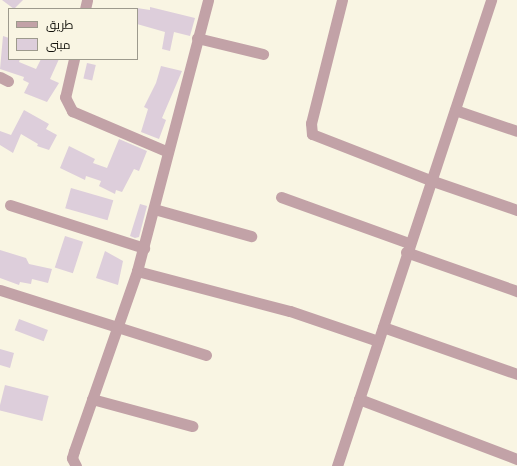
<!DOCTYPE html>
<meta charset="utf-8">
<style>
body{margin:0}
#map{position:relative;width:517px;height:466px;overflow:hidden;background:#f9f5e3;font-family:Quicksand,Cairo,sans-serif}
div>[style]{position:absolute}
.building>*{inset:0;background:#ddcedb;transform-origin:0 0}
.minor>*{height:11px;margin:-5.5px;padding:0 5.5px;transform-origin:5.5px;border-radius:5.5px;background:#c2a2a7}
span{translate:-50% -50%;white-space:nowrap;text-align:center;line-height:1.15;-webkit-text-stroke:3px #f9f5e3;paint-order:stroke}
.legend{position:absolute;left:8px;top:8px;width:130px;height:52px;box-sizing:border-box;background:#f9f5e3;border:1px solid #9d9a8d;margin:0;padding:5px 7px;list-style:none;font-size:12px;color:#12110b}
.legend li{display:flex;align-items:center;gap:8px;height:20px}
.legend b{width:20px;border:1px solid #9d9a8d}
</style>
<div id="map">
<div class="building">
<div style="clip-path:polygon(2px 0,23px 0,14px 9px)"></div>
<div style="clip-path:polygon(150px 7px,195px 18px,190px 36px,174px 32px,170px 51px,162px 49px,165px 32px,137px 24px,137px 8px,150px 10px)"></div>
<div style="clip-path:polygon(3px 36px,9px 38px,9px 59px,20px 59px,19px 62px,36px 69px,41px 59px,59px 59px,50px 79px,59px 83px,47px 102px,24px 93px,29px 83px,23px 80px,24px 77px,0 69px)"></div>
<div style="left:87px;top:63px;width:9px;height:16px;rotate:13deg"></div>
<div style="clip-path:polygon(161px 66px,182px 71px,162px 118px,166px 120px,159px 139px,141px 132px,148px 109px,144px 107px,156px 83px)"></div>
<div style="clip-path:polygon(24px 110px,49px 124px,46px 129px,57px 135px,49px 150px,37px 146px,38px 144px,21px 134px,13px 153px,0 145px,0 131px,11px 135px)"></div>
<div style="clip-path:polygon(119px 139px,147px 151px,139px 171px,134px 169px,122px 192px,116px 190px,115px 194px,99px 186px,101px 181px,86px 176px,85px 180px,60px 168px,69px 146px,95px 159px,93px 163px,107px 168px)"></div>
<div style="left:71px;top:188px;width:44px;height:21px;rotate:16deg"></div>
<div style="clip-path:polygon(140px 204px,147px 206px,139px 237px,135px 238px,130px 236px)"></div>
<div style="left:65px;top:236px;width:19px;height:33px;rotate:18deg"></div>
<div style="clip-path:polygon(0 250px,26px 258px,29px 264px,52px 269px,48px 283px,32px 279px,31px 284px,20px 282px,19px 285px,0 278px)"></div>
<div style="clip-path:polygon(105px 251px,123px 261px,118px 285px,96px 278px)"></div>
<div style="left:19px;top:319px;width:31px;height:12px;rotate:21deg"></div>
<div style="clip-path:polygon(0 349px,14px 353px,10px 368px,0 365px)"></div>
<div style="left:5px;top:385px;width:45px;height:26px;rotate:14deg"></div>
</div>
<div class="minor">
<div style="left:342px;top:0;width:127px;rotate:104.1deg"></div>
<div style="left:311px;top:123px;width:11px;rotate:85deg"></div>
<div style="left:312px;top:134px;width:127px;rotate:21.3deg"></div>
<div style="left:430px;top:180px;width:92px;rotate:19deg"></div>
<div style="left:85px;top:9px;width:9px;rotate:-77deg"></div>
<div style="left:197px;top:38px;width:68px;rotate:13.6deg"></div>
<div style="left:74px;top:59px;width:39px;rotate:103deg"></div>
<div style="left:65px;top:97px;width:16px;rotate:63deg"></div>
<div style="left:72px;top:111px;width:104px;rotate:23.1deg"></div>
<div style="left:0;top:77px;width:9px;rotate:27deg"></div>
<div style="left:455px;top:110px;width:65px;rotate:18.7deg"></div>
<div style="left:281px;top:197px;width:136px;rotate:19.8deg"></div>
<div style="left:10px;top:205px;width:141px;rotate:17.8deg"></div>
<div style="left:154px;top:209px;width:101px;rotate:15.6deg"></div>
<div style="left:406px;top:252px;width:118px;rotate:19.4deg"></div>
<div style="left:137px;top:271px;width:158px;rotate:14.7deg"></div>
<div style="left:290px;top:311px;width:93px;rotate:18.8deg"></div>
<div style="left:0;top:290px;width:216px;rotate:17.5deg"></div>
<div style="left:383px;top:327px;width:142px;rotate:19.3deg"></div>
<div style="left:92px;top:399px;width:104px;rotate:15.1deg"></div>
<div style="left:359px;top:399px;width:169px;rotate:20.8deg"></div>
<div style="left:76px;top:466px;width:9px;rotate:-117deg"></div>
<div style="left:72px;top:458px;width:7px;rotate:-74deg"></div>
<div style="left:74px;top:451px;width:191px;rotate:-70.7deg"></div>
<div style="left:137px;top:271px;width:280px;rotate:-75.3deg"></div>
<div style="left:337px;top:466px;width:491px;rotate:-71.7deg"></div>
</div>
<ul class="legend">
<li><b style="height:5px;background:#c2a2a7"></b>طريق</li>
<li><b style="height:11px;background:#ddcedb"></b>مبنى</li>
</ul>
</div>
